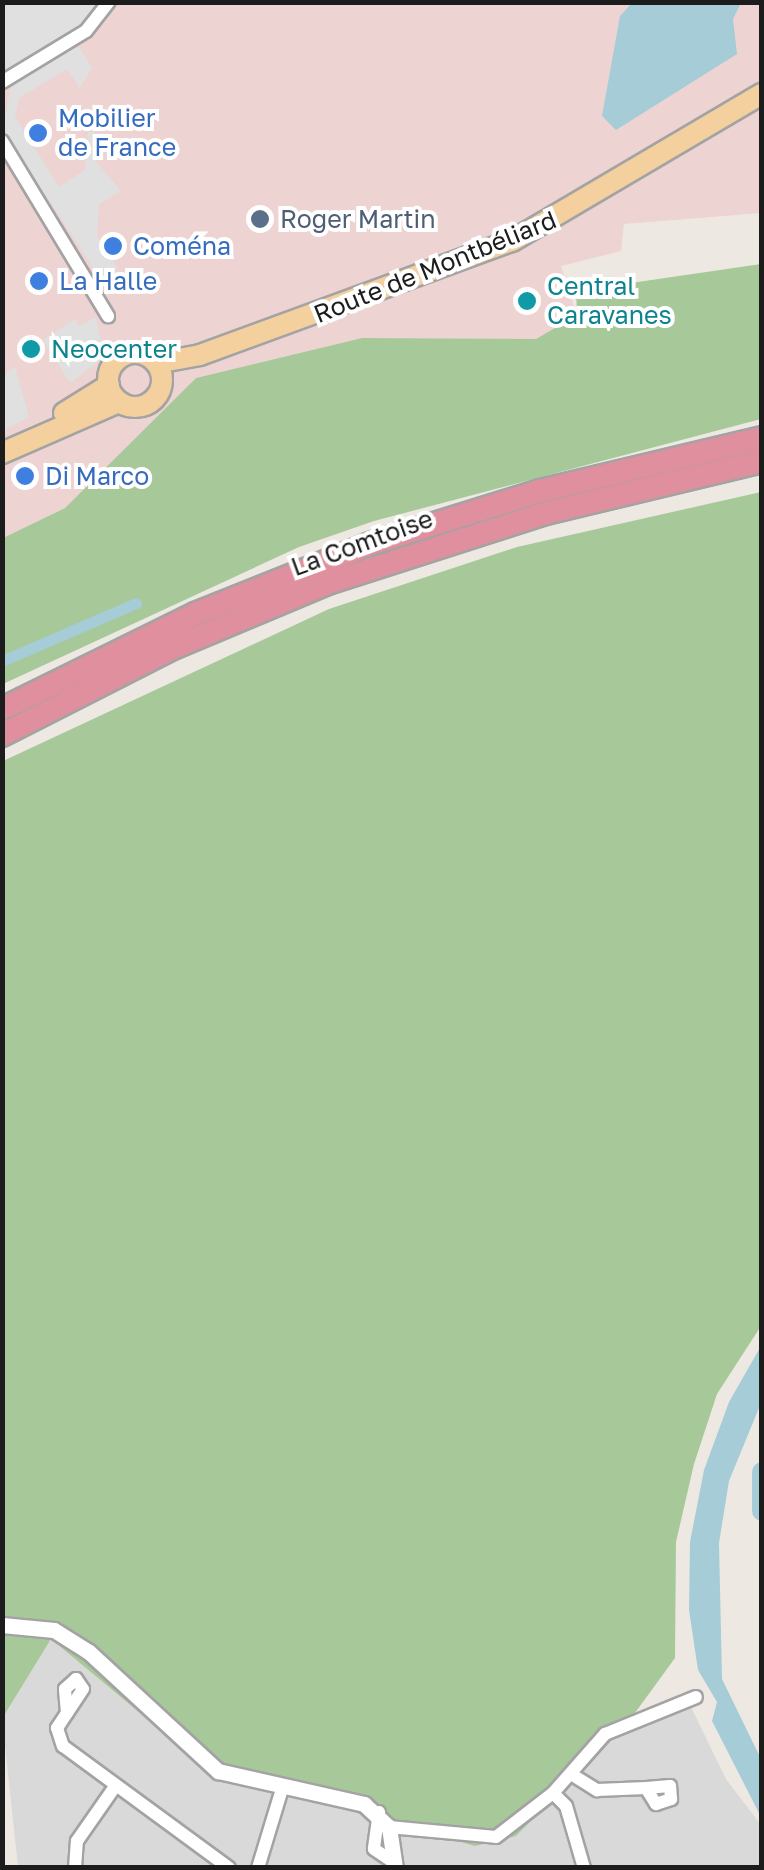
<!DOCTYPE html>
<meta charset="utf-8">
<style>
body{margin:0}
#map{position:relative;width:764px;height:1870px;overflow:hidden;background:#ede9e2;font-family:"Golos Text",sans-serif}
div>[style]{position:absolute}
.residential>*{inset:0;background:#dad9d9}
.commercial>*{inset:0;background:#edd3d2}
.forest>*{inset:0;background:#a7c99a}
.parking>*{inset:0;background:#e0e0e0}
.water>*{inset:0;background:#a5ccd7}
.canal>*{height:11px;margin:-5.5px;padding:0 5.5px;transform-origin:5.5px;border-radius:5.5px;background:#a5ccd7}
.river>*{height:20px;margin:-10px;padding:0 10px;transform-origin:10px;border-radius:10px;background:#a5ccd7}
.roads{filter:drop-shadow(2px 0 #a3a3a3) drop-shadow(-2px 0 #a3a3a3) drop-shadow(0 2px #a3a3a3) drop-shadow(0 -2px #a3a3a3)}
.minor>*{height:12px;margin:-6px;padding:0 6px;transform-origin:6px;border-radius:6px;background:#fff}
.tertiary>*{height:15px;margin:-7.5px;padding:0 7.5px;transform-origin:7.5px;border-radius:7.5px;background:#fff}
.primary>*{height:20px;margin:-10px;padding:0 10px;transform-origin:10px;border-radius:10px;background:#f5d09f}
.primary>.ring{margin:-10px;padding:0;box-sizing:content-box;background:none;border:20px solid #f5d09f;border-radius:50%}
.motorway>*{height:22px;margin:-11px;padding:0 11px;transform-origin:11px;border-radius:11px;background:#df8f9d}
.dots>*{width:28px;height:28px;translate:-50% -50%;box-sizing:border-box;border:5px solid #fff;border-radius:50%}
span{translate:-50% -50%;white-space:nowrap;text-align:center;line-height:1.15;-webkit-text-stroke:8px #fff;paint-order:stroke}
.shop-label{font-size:25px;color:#366cbe}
.left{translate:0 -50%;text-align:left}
.service-label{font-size:25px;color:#4e5e75}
.street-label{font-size:25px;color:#1c1c1c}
.culture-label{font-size:25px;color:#0d838f}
.frame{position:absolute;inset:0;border:5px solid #1c1c1c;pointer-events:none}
</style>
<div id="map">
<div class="residential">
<div style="clip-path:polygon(51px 1639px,211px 1772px,516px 1836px,624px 1728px,690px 1705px,726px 1779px,761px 1825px,761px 1867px,18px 1867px,2px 1717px)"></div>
</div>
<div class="commercial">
<div style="clip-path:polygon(3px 3px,761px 3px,761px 213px,624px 224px,621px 251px,561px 266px,577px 315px,536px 339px,362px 338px,196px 378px,65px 508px,3px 538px)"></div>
</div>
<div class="forest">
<div style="clip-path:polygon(761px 264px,761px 419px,374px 521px,299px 547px,3px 684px,3px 538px,65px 508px,196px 378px,362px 338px,536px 339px,577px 315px,576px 291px)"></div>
<div style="clip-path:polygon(761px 492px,761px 1326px,717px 1394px,694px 1464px,676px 1542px,675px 1658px,624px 1728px,516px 1836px,475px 1846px,211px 1772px,51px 1639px,3px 1717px,3px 761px,329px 609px,517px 547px)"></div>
</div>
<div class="parking">
<div style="clip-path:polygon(2px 3px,3px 2px,98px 3px,81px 24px,4px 72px)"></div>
<div style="clip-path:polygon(70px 48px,80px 48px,92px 68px,80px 88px,67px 69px,19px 98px,15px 117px,59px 187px,85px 170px,88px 132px,95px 132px,93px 158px,121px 191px,99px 204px,97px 236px,118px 269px,101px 280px,3px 130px,11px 84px)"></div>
<div style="clip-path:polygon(96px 317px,104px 358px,70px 383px,43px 340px,75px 319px,79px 326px)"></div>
<div style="clip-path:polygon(15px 367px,29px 417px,3px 430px,3px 375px)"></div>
</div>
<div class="water">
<div style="clip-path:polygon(632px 3px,741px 3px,733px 19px,737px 54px,616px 130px,602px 116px,620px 16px)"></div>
<div style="clip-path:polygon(761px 1346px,761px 1403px,729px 1481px,719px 1543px,722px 1679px,761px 1759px,761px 1817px,712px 1721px,717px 1702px,698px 1670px,689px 1610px,690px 1542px,704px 1470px,729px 1402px)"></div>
</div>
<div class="canal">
<div style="left:2px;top:661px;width:146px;rotate:-23.4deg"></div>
</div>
<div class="river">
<div style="left:762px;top:1472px;width:39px;rotate:90deg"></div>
</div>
<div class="roads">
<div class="minor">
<div style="left:2px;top:82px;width:98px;rotate:-31.3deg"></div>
<div style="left:86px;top:31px;width:37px;rotate:-52deg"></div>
<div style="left:2px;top:141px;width:205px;rotate:58.8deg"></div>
<div style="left:67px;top:1713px;width:24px;rotate:-95deg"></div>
<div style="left:65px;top:1689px;width:15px;rotate:-42deg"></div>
<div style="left:76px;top:1679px;width:12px;rotate:55deg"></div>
<div style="left:83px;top:1689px;width:47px;rotate:123.7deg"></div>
<div style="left:57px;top:1728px;width:19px;rotate:72deg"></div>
<div style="left:63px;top:1746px;width:206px;rotate:36.3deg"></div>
<div style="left:571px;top:1774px;width:31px;rotate:32deg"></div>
<div style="left:597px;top:1790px;width:49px;rotate:-2.3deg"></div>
<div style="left:646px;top:1788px;width:19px;rotate:58deg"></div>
<div style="left:656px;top:1804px;width:16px;rotate:-18deg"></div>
<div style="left:671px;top:1799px;width:13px;rotate:-94deg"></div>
<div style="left:670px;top:1786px;width:24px;rotate:175deg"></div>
<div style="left:553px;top:1793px;width:18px;rotate:45deg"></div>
<div style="left:566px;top:1806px;width:65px;rotate:73.8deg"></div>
<div style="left:379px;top:1812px;width:37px;rotate:98deg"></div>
<div style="left:374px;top:1849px;width:25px;rotate:34deg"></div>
<div style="left:389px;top:1827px;width:107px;rotate:5.3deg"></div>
<div style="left:496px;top:1837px;width:72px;rotate:-37.7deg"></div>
<div style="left:553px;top:1793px;width:79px;rotate:-48.6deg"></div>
<div style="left:605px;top:1734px;width:98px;rotate:-22.1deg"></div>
<div style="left:75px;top:1868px;width:27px;rotate:-86deg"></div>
<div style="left:77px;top:1841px;width:68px;rotate:-55.1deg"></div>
<div style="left:258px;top:1868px;width:83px;rotate:-73.1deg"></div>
</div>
<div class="tertiary">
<div style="left:2px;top:1625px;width:52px;rotate:5.5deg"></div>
<div style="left:54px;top:1630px;width:41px;rotate:32.2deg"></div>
<div style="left:89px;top:1652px;width:176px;rotate:42.7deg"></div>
<div style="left:218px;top:1771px;width:150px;rotate:12.7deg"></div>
<div style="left:364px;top:1804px;width:34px;rotate:43deg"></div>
<div style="left:389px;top:1827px;width:41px;rotate:81.7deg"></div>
</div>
<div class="primary">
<div class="ring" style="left:108px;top:353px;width:34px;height:34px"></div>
<div style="left:157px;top:363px;width:44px;rotate:-10.5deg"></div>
<div style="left:200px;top:355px;width:332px;rotate:-20.1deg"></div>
<div style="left:512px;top:241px;width:290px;rotate:-30.5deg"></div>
<div style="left:64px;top:413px;width:53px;rotate:-31.9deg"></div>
<div style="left:2px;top:453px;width:128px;rotate:-23.6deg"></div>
</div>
<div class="motorway">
<div style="left:2px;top:709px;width:215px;rotate:-26.2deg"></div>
<div style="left:195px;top:614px;width:188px;rotate:-21.8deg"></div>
<div style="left:370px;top:544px;width:178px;rotate:-17.3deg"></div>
<div style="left:540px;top:491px;width:228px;rotate:-13.4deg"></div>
<div style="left:2px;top:735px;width:194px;rotate:-27deg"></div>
<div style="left:175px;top:647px;width:166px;rotate:-22.7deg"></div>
<div style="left:328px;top:583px;width:229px;rotate:-17.8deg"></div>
<div style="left:546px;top:513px;width:222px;rotate:-13.5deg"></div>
</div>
</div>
<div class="dots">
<div style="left:38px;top:133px;background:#3f7fe0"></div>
<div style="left:260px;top:219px;background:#5c6f8a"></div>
<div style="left:113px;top:246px;background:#3f7fe0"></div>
<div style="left:39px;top:281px;background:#3f7fe0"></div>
<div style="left:527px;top:301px;background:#0f9aa8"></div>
<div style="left:31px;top:349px;background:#0f9aa8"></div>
<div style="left:25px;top:476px;background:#3f7fe0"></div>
</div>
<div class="shop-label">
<span class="left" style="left:58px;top:133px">Mobilier<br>de France</span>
<span class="left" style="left:133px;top:246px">Coména</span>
<span class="left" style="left:59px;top:281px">La Halle</span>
<span class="left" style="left:45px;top:476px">Di Marco</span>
</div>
<div class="service-label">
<span class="left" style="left:280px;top:219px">Roger Martin</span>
</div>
<div class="street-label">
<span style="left:435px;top:267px;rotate:-22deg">Route de Montbéliard</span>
<span style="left:362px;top:543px;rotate:-20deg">La Comtoise</span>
</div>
<div class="culture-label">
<span class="left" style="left:547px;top:301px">Central<br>Caravanes</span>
<span class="left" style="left:51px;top:349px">Neocenter</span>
</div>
<div class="frame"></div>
</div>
